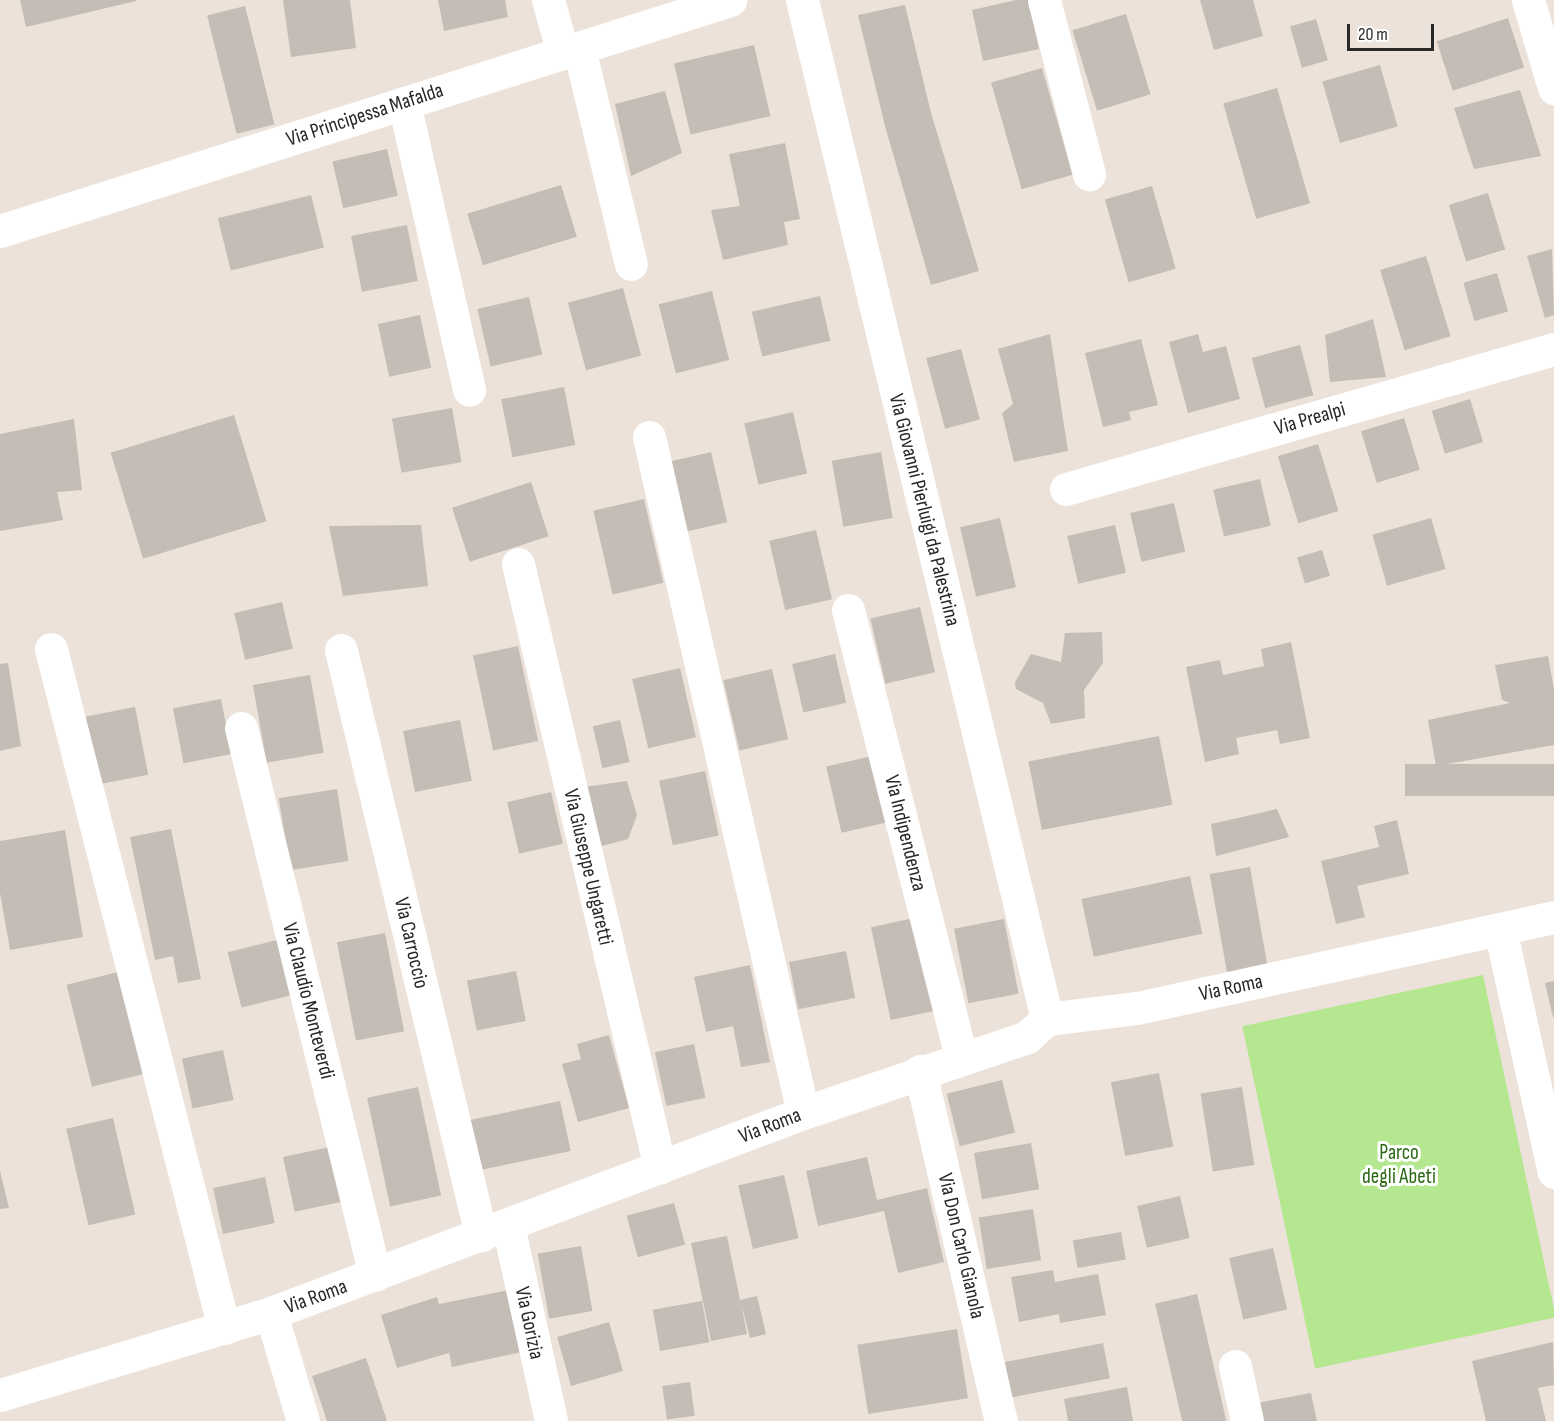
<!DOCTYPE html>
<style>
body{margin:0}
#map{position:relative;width:1554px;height:1421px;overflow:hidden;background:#ece2d9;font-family:"Sofia Sans Condensed",sans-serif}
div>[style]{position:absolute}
.green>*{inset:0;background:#b4e790;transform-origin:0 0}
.building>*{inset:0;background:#c3bdb5;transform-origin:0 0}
.minor>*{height:33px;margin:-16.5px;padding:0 16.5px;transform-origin:16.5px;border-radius:16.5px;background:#fff}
span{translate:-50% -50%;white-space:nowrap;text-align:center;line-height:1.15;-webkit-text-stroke:6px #fff;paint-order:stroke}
.street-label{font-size:21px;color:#282828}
.park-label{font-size:21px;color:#2b6914}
.scale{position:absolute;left:1347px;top:24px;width:87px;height:27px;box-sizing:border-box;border:3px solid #282828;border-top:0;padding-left:8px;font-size:18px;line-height:21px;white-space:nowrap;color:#282828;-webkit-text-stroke:4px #fff;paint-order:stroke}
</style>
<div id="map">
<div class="green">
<div style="left:1483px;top:975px;width:350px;height:246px;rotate:78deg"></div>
</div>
<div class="building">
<div style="clip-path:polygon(20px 0,136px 0,136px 1px,26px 27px)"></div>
<div style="clip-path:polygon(283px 0,350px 0,356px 48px,291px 57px)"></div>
<div style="clip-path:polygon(438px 0,505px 0,508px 17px,444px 31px)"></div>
<div style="clip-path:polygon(1016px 0,1029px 0,1039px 49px,983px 61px,972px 10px)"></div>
<div style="clip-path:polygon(1200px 0,1253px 0,1263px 36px,1214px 50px)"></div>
<div style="clip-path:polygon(905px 5px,931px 113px,979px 271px,931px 285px,885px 126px,858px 15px)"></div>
<div style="left:245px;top:6px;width:122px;height:39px;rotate:76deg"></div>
<div style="left:1126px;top:14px;width:84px;height:56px;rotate:73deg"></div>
<div style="left:1508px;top:18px;width:52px;height:75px;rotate:72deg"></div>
<div style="left:1316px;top:19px;width:43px;height:27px;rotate:74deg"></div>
<div style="left:754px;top:45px;width:73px;height:82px;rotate:77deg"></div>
<div style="left:1380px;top:65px;width:64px;height:60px;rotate:74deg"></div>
<div style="left:1042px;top:68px;width:111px;height:53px;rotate:74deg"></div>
<div style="left:1277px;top:88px;width:120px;height:56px;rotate:74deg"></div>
<div style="clip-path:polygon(1520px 90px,1541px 156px,1474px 169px,1454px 108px)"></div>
<div style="clip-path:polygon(665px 91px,682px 153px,631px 176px,615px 104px)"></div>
<div style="clip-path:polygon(785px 143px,800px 219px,784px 222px,788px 245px,723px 260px,711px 210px,740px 206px,729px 154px)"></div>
<div style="left:387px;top:149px;width:48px;height:56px;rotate:77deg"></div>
<div style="left:561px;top:185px;width:54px;height:98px;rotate:73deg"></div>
<div style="left:1152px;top:186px;width:86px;height:49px;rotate:74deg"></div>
<div style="left:1488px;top:193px;width:59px;height:41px;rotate:73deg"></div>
<div style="left:311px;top:195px;width:54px;height:96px;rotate:76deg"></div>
<div style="left:407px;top:225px;width:57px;height:57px;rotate:79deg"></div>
<div style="clip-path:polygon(1552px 249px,1554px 315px,1545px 318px,1527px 256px)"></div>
<div style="left:1426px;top:256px;width:84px;height:48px;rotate:73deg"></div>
<div style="left:1497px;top:273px;width:40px;height:35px;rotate:74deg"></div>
<div style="left:623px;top:288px;width:70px;height:57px;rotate:75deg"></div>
<div style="left:712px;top:291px;width:71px;height:55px;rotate:76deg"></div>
<div style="left:820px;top:296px;width:46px;height:70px;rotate:77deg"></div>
<div style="left:529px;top:297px;width:59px;height:53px;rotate:77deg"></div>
<div style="left:420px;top:315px;width:54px;height:43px;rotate:78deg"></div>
<div style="clip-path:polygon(1373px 319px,1386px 377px,1330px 382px,1325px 335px)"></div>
<div style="clip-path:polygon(1050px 334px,1068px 451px,1014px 462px,1002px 413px,1013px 404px,998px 349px)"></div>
<div style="clip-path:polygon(1198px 334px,1203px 352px,1226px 346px,1240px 399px,1188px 413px,1169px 342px)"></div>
<div style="clip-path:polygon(1141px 339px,1158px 405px,1129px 412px,1131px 420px,1103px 427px,1085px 353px)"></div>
<div style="left:1300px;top:345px;width:52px;height:50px;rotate:75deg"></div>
<div style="left:961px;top:349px;width:73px;height:36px;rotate:75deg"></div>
<div style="left:564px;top:387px;width:59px;height:64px;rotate:79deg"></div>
<div style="left:1470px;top:399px;width:45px;height:40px;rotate:73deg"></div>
<div style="left:452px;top:408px;width:55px;height:61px;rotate:80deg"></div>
<div style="left:793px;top:412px;width:63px;height:50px;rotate:77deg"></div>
<div style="left:234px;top:415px;width:111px;height:129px;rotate:73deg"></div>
<div style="left:1404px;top:418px;width:54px;height:45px;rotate:73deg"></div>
<div style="clip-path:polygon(74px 419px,82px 490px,57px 492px,63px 520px,0 531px,0 434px)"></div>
<div style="left:1318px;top:444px;width:70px;height:42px;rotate:73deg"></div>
<div style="left:711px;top:452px;width:72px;height:43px;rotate:77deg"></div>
<div style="left:881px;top:452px;width:67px;height:50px;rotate:80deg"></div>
<div style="left:1260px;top:479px;width:48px;height:48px;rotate:77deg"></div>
<div style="left:531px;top:482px;width:57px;height:83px;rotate:72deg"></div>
<div style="left:644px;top:499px;width:86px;height:52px;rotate:77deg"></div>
<div style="left:1174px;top:503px;width:50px;height:45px;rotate:77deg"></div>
<div style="left:1000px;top:518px;width:71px;height:41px;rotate:77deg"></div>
<div style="left:1431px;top:518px;width:53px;height:61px;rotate:74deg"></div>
<div style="clip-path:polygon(421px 525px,428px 586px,343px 596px,329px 526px)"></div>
<div style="left:1115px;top:525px;width:49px;height:49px;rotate:77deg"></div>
<div style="left:816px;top:530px;width:71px;height:48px;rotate:77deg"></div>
<div style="left:1322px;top:550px;width:27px;height:26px;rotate:73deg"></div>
<div style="left:282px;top:602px;width:48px;height:49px;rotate:77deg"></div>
<div style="left:920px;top:607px;width:67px;height:51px;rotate:77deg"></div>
<div style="clip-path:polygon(1102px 632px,1103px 663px,1084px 690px,1085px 718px,1051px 724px,1043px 703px,1016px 689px,1015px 682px,1031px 654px,1061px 662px,1065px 633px)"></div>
<div style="clip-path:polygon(1291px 642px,1310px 738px,1280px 744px,1277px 730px,1236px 738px,1239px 754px,1205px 762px,1186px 667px,1220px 660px,1223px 675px,1264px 666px,1261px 649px)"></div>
<div style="left:518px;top:646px;width:97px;height:46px;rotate:78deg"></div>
<div style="left:835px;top:654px;width:50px;height:44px;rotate:77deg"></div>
<div style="clip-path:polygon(1548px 656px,1554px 689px,1554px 745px,1436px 766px,1428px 720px,1510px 703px,1502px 700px,1495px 665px)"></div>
<div style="clip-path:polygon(8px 663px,21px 746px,0 751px,0 664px)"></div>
<div style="left:680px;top:668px;width:71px;height:49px;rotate:77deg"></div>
<div style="left:772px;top:669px;width:72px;height:50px;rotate:77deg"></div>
<div style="left:310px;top:675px;width:79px;height:58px;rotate:80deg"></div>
<div style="left:221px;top:699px;width:56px;height:49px;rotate:79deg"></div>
<div style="left:135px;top:707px;width:69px;height:54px;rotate:79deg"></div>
<div style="left:460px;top:720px;width:62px;height:58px;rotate:79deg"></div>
<div style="left:620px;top:720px;width:43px;height:28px;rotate:77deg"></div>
<div style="left:1159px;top:736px;width:70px;height:133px;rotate:79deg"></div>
<div style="left:872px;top:756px;width:68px;height:47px;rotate:77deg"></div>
<div style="left:1554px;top:764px;width:32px;height:149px;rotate:90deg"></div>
<div style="left:705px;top:771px;width:66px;height:47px;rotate:78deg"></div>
<div style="clip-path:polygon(627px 781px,637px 815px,628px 839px,598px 847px,584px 787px)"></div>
<div style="left:337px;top:789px;width:73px;height:59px;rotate:81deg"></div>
<div style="left:551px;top:792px;width:53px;height:45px;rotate:77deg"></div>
<div style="clip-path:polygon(1277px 809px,1289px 837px,1216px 856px,1211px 824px)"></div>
<div style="clip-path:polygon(1397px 820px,1409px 874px,1357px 886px,1365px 917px,1336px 924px,1321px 861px,1379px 847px,1374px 826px)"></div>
<div style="clip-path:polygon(171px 829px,201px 979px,178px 983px,173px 956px,155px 960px,130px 837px)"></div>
<div style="clip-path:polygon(65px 830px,83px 937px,10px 950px,0 893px,0 841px)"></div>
<div style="left:1250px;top:867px;width:100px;height:41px;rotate:80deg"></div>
<div style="left:1190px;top:876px;width:59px;height:111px;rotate:78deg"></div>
<div style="left:914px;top:918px;width:95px;height:44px;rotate:78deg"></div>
<div style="left:1004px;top:919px;width:76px;height:51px;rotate:79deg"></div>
<div style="left:385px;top:933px;width:100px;height:49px;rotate:79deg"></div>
<div style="left:281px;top:939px;width:57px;height:55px;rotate:76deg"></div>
<div style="left:846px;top:951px;width:48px;height:58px;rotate:79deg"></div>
<div style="clip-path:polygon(750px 965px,770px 1062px,741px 1067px,733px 1026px,706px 1032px,694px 977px)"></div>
<div style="left:516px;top:971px;width:51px;height:50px;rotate:79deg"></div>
<div style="left:118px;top:972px;width:105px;height:53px;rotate:76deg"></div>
<div style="clip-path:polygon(1554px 981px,1554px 1017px,1553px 1017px,1545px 983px)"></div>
<div style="clip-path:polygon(609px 1035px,629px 1108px,578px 1122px,562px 1064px,581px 1059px,577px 1044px)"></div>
<div style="left:694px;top:1044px;width:55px;height:40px;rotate:78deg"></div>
<div style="left:223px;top:1050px;width:51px;height:42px;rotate:78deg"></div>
<div style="left:1159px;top:1073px;width:75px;height:49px;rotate:79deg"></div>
<div style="left:1002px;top:1080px;width:54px;height:57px;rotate:76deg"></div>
<div style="left:418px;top:1087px;width:111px;height:52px;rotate:78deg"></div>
<div style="left:1242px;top:1087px;width:79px;height:42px;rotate:81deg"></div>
<div style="left:560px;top:1101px;width:51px;height:93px;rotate:78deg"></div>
<div style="left:113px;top:1118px;width:99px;height:48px;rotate:77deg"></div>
<div style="left:1031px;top:1143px;width:47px;height:58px;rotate:80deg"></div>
<div style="left:330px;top:1147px;width:56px;height:48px;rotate:78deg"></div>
<div style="clip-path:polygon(867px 1157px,877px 1200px,927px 1188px,944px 1262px,898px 1273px,884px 1211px,818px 1226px,806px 1171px)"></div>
<div style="clip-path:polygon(0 1171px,9px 1208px,0 1209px)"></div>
<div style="left:784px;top:1175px;width:65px;height:47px;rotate:77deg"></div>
<div style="left:265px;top:1177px;width:47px;height:53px;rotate:78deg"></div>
<div style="left:1180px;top:1196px;width:43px;height:44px;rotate:77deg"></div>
<div style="left:674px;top:1203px;width:43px;height:49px;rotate:75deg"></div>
<div style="left:1033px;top:1209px;width:52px;height:55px;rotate:81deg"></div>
<div style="left:1121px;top:1232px;width:28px;height:49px;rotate:80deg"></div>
<div style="clip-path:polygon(727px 1236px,740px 1300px,757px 1296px,766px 1334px,750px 1338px,741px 1303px,747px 1334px,711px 1341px,691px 1243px)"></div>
<div style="left:581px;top:1246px;width:66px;height:44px;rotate:80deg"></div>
<div style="left:1273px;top:1248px;width:63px;height:45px;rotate:77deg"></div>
<div style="clip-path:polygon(1053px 1270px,1055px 1282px,1098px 1274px,1106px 1315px,1060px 1323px,1059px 1314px,1019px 1322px,1011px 1277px)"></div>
<div style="clip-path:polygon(509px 1290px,522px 1352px,452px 1367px,449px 1353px,397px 1368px,381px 1315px,437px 1297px,439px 1304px)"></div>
<div style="left:1197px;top:1294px;width:130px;height:43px;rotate:77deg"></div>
<div style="left:702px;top:1301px;width:42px;height:50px;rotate:80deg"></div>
<div style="left:609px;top:1322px;width:51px;height:54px;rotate:74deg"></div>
<div style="left:957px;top:1329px;width:70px;height:101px;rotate:81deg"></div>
<div style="clip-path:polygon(1553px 1342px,1554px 1385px,1538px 1388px,1546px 1421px,1486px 1421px,1472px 1361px)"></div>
<div style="left:1103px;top:1343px;width:36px;height:100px;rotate:79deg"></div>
<div style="clip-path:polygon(366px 1358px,387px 1421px,327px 1421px,312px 1376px)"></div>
<div style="left:690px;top:1382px;width:34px;height:28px;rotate:82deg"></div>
<div style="clip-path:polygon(1127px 1387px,1133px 1421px,1068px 1421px,1064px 1399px)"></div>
<div style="clip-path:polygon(1311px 1393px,1317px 1421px,1261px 1421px,1257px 1403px)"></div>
</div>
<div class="minor">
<div style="left:548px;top:0;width:55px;rotate:74.2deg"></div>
<div style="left:802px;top:0;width:1048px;rotate:76.48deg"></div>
<div style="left:1044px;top:0;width:180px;rotate:75.5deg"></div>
<div style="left:1528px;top:0;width:92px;rotate:73.5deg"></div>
<div style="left:579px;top:48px;width:222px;rotate:76.5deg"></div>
<div style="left:404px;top:103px;width:294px;rotate:77.2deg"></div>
<div style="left:0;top:231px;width:766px;rotate:-17.56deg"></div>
<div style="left:649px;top:437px;width:693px;rotate:77.17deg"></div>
<div style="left:1066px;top:489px;width:508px;rotate:-16.01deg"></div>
<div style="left:518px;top:564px;width:620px;rotate:76.77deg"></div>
<div style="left:848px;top:610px;width:461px;rotate:75.8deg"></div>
<div style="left:51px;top:649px;width:701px;rotate:75.71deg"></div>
<div style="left:341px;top:650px;width:602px;rotate:76.54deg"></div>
<div style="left:241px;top:728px;width:563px;rotate:76.24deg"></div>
<div style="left:1500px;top:929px;width:249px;rotate:77.5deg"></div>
<div style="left:920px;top:1071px;width:359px;rotate:77deg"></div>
<div style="left:508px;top:1225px;width:201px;rotate:77.6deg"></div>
<div style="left:271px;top:1313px;width:113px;rotate:73.5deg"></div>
<div style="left:1235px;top:1366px;width:56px;rotate:77.7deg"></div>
<div style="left:0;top:1395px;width:283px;rotate:-16.8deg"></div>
<div style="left:271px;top:1313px;width:568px;rotate:-20.6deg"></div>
<div style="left:803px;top:1113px;width:237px;rotate:-18.7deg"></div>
<div style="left:1027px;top:1037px;width:27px;rotate:-42deg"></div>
<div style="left:1047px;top:1019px;width:91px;rotate:-7deg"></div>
<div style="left:1137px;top:1008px;width:427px;rotate:-12.3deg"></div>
</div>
<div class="street-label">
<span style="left:365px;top:115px;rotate:-18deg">Via Principessa Mafalda</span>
<span style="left:1310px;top:419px;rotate:-16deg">Via Prealpi</span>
<span style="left:924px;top:510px;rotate:76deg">Via Giovanni Pierluigi da Palestrina</span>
<span style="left:905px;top:833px;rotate:76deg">Via Indipendenza</span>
<span style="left:588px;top:867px;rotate:77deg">Via Giuseppe Ungaretti</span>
<span style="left:411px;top:943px;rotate:77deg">Via Carroccio</span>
<span style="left:1231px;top:988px;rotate:-12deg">Via Roma</span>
<span style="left:308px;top:1001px;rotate:76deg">Via Claudio Monteverdi</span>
<span style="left:770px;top:1126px;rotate:-21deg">Via Roma</span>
<span style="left:961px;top:1246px;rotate:77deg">Via Don Carlo Gianola</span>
<span style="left:316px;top:1297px;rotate:-20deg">Via Roma</span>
<span style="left:529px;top:1323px;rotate:78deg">Via Gorizia</span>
</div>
<div class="park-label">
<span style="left:1399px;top:1165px">Parco<br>degli Abeti</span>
</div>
<div class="scale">20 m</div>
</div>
